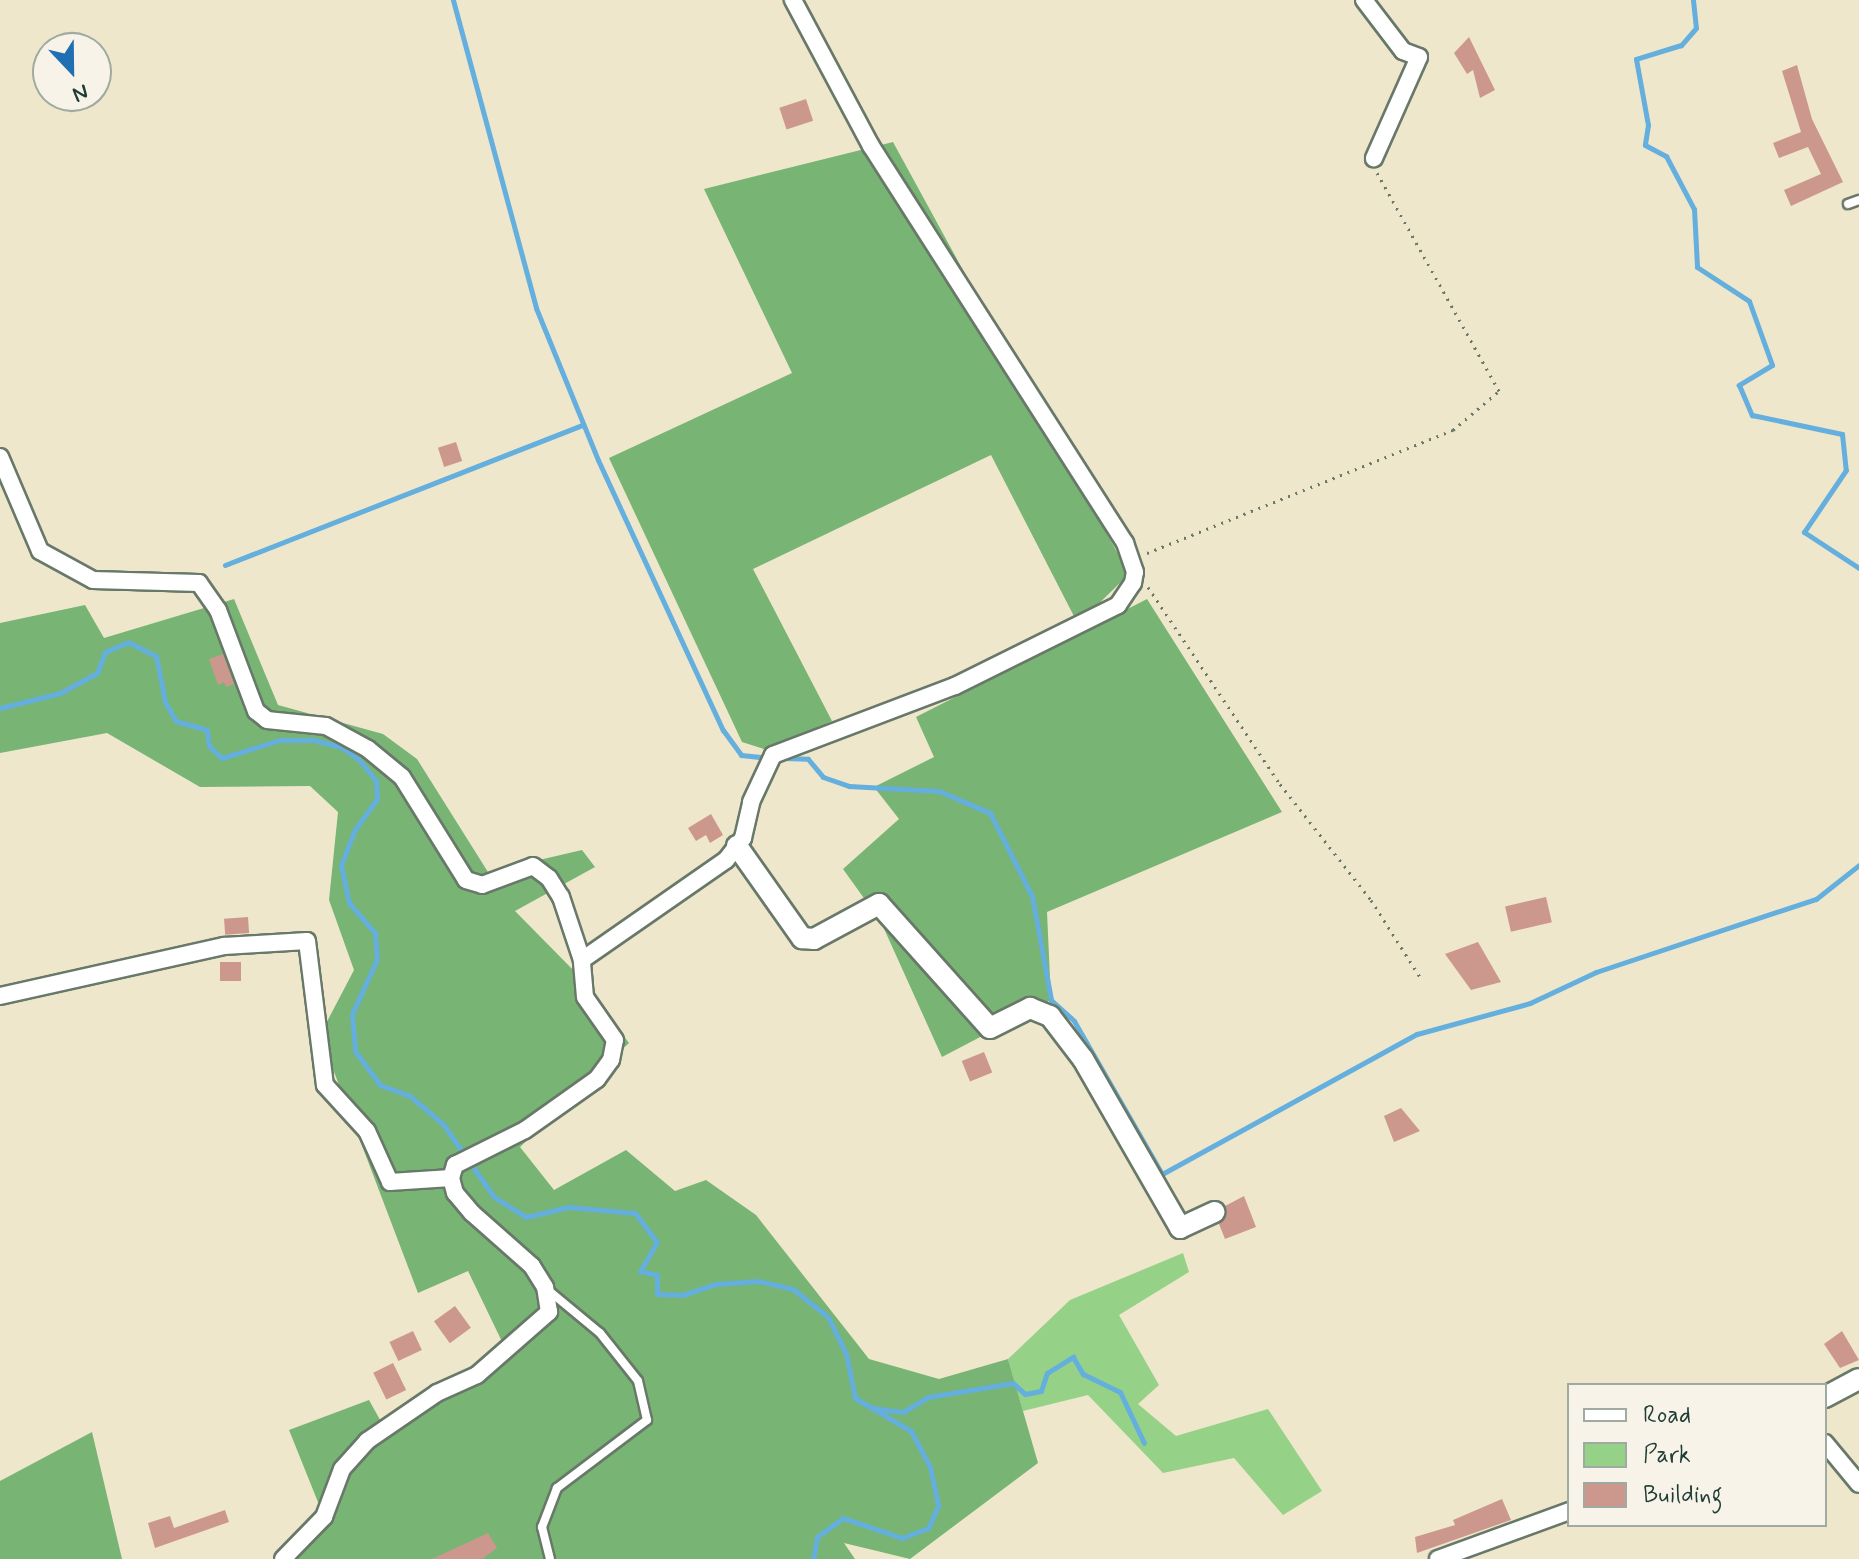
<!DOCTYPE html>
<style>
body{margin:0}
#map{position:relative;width:1859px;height:1559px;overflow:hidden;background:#efe7cc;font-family:Mynerve,sans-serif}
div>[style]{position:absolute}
.green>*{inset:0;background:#95d287}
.forest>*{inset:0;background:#78b474}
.stream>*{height:5px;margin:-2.5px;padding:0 2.5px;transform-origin:2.5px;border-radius:2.5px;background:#64afdd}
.building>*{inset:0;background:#cc988d;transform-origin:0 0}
.path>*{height:3px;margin-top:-1.5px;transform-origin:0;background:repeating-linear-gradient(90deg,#687869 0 2px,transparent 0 8px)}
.roads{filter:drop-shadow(2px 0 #687869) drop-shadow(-2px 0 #687869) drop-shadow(0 2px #687869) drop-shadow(0 -2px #687869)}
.service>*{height:8px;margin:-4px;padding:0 4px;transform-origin:4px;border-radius:4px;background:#fff}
.minor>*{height:16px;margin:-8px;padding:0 8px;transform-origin:8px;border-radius:8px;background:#fff}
.tertiary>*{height:20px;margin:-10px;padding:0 10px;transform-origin:10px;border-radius:10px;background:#fff}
span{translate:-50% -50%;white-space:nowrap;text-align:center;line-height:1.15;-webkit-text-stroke:6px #f7f3e8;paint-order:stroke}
.legend{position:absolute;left:1567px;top:1383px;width:260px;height:144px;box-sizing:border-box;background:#f7f3e8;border:2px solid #a1aaa0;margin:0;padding:10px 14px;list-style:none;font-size:24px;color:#1f3d34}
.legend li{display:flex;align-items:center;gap:16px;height:40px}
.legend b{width:40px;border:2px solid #a1aaa0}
.north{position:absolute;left:32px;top:32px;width:80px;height:80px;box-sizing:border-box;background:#f7f3e8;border:2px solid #a1aaa0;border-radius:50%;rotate:158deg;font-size:22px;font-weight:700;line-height:32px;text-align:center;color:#1f3d34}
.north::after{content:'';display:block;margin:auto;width:28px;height:36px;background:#1f6fb2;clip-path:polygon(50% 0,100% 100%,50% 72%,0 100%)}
</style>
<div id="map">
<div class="green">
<div style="clip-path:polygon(1183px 1253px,1189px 1272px,1119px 1315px,1159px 1385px,1138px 1404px,1176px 1436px,1268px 1409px,1322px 1491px,1283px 1515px,1234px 1458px,1163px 1473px,1088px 1395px,1023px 1411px,1008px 1359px,1070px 1300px)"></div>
</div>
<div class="forest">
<div style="clip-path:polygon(893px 142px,1129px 574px,1078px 624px,991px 455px,753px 569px,832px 721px,767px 750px,742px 742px,609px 458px,792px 373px,704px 189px)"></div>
<div style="clip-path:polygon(234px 599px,278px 705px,383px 734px,417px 759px,488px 872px,582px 850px,595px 867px,515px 911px,580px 977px,629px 1043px,520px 1147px,554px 1190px,626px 1150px,675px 1191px,706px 1180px,756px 1215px,869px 1359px,939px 1379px,1008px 1359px,1038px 1463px,910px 1559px,844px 1543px,855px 1559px,284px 1559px,324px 1517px,289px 1430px,369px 1400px,384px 1427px,507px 1352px,468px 1271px,418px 1293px,320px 1035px,354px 970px,329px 900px,338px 812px,310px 786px,200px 787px,107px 733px,0 753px,0 623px,85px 605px,104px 638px)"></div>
<div style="clip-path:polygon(1147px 599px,1282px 812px,1047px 912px,1051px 1000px,942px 1057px,881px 922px,843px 869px,899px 819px,874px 787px,934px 757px,916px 717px)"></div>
<div style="clip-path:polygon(92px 1432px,122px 1559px,0 1559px,0 1481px)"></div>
</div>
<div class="stream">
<div style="left:453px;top:0;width:319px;rotate:74.9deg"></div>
<div style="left:536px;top:308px;width:164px;rotate:67.8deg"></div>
<div style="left:598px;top:460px;width:298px;rotate:65.2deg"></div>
<div style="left:723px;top:730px;width:31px;rotate:54deg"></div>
<div style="left:741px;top:755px;width:28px;rotate:6deg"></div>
<div style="left:1693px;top:0;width:28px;rotate:84deg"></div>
<div style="left:1696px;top:28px;width:23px;rotate:131deg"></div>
<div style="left:1681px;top:45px;width:47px;rotate:162.7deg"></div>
<div style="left:1636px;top:59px;width:67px;rotate:79.7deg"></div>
<div style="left:1648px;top:125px;width:20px;rotate:99deg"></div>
<div style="left:1645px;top:145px;width:24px;rotate:28deg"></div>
<div style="left:1666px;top:156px;width:60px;rotate:62.2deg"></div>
<div style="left:1694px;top:209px;width:58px;rotate:87deg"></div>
<div style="left:1697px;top:267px;width:62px;rotate:33.2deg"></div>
<div style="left:1749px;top:301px;width:68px;rotate:70.2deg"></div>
<div style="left:1772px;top:365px;width:39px;rotate:149deg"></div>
<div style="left:1739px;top:385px;width:33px;rotate:67deg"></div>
<div style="left:1752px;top:415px;width:92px;rotate:11.9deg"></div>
<div style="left:1842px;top:434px;width:36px;rotate:84deg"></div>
<div style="left:1846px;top:470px;width:75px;rotate:124.1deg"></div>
<div style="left:1804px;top:532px;width:66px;rotate:33.2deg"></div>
<div style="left:225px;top:565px;width:384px;rotate:-21.4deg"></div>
<div style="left:0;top:708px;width:62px;rotate:-14deg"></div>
<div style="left:60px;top:693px;width:42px;rotate:-28.4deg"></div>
<div style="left:97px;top:673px;width:22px;rotate:-69deg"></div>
<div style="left:105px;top:652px;width:25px;rotate:-23deg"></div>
<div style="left:128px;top:642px;width:31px;rotate:27deg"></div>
<div style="left:156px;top:656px;width:47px;rotate:78.9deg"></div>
<div style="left:165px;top:702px;width:22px;rotate:60deg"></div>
<div style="left:176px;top:721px;width:32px;rotate:16deg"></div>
<div style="left:207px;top:730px;width:16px;rotate:83deg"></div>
<div style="left:209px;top:746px;width:18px;rotate:43deg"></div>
<div style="left:222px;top:758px;width:61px;rotate:-17.2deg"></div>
<div style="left:280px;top:740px;width:34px"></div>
<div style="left:314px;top:740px;width:30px;rotate:15deg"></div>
<div style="left:343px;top:748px;width:21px;rotate:37deg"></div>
<div style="left:360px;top:761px;width:26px;rotate:51deg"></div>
<div style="left:376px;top:781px;width:18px;rotate:87deg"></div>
<div style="left:377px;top:799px;width:37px;rotate:126deg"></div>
<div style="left:355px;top:829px;width:39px;rotate:111deg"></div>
<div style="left:341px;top:865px;width:39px;rotate:78deg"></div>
<div style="left:349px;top:903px;width:40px;rotate:49deg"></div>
<div style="left:375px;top:933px;width:26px;rotate:86deg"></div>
<div style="left:377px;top:959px;width:60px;rotate:114.4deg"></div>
<div style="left:352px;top:1014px;width:37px;rotate:85deg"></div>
<div style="left:355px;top:1051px;width:42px;rotate:53.7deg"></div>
<div style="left:380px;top:1085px;width:32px;rotate:20deg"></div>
<div style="left:410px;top:1096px;width:43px;rotate:40.3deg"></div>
<div style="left:443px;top:1124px;width:89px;rotate:55.1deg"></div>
<div style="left:494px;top:1197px;width:38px;rotate:32deg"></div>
<div style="left:526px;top:1217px;width:44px;rotate:-13.1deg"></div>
<div style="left:569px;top:1207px;width:66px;rotate:5.2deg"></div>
<div style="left:635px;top:1213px;width:36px;rotate:53deg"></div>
<div style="left:657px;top:1242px;width:34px;rotate:120deg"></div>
<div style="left:640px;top:1271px;width:17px;rotate:13deg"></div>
<div style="left:657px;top:1275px;width:19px;rotate:90deg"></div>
<div style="left:657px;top:1294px;width:25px;rotate:2deg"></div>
<div style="left:682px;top:1295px;width:36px;rotate:-18deg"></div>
<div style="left:716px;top:1284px;width:42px;rotate:-4.1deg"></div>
<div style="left:758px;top:1281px;width:36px;rotate:13deg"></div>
<div style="left:793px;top:1289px;width:45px;rotate:38.7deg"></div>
<div style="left:828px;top:1317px;width:41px;rotate:64.1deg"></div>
<div style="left:846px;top:1354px;width:45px;rotate:78.4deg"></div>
<div style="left:855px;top:1398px;width:65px;rotate:30.5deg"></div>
<div style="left:911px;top:1431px;width:41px;rotate:62.2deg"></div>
<div style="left:930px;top:1467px;width:40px;rotate:78deg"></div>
<div style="left:938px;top:1506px;width:24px;rotate:114deg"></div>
<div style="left:928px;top:1528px;width:28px;rotate:159deg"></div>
<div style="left:902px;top:1538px;width:62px;rotate:-161.3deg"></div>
<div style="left:843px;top:1518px;width:32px;rotate:144deg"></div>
<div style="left:817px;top:1537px;width:22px;rotate:100deg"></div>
<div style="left:783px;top:758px;width:25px;rotate:2deg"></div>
<div style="left:808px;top:759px;width:23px;rotate:50deg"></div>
<div style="left:823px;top:777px;width:28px;rotate:19deg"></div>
<div style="left:849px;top:786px;width:90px;rotate:3.2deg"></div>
<div style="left:939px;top:791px;width:56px;rotate:23.3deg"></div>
<div style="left:990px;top:813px;width:93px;rotate:63.2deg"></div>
<div style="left:1032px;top:896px;width:106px;rotate:79.6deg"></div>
<div style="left:1051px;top:1000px;width:31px;rotate:42deg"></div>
<div style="left:1074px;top:1021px;width:177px;rotate:60.1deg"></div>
<div style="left:1162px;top:1174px;width:291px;rotate:-28.8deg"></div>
<div style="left:1417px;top:1034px;width:117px;rotate:-15.3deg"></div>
<div style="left:1530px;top:1003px;width:73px;rotate:-25.2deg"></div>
<div style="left:1596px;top:972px;width:232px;rotate:-18.4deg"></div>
<div style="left:1816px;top:899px;width:55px;rotate:-38.3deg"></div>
<div style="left:874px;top:1408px;width:29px;rotate:8deg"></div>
<div style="left:903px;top:1412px;width:29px;rotate:-31deg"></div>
<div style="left:928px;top:1397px;width:86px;rotate:-9.4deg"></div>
<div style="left:1013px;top:1383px;width:16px;rotate:43deg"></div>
<div style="left:1025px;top:1394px;width:16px;rotate:-11deg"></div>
<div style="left:1041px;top:1391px;width:19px;rotate:-72deg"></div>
<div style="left:1047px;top:1373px;width:31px;rotate:-32deg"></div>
<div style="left:1073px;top:1357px;width:20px;rotate:60deg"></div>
<div style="left:1083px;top:1374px;width:41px;rotate:25.9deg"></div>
<div style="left:1120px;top:1392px;width:56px;rotate:64.8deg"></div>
</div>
<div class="building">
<div style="clip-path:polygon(1469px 37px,1495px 90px,1480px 98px,1473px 70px,1467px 74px,1454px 53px)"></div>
<div style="clip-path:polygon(1797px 65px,1812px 119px,1843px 182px,1791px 206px,1784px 190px,1821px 174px,1808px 147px,1779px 158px,1773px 143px,1801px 132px,1782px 71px)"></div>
<div style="left:806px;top:99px;width:23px;height:28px;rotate:72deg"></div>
<div style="left:456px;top:442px;width:20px;height:19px;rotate:72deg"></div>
<div style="clip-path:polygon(223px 654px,234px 684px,226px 687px,224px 682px,218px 685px,209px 659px)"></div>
<div style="clip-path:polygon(711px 814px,723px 835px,710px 843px,706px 835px,696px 841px,688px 828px)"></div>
<div style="left:1546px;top:897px;width:26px;height:42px;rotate:77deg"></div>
<div style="left:248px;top:917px;width:16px;height:24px;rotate:86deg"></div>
<div style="clip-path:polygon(1478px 942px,1501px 982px,1471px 990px,1445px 954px)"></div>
<div style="left:220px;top:962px;width:21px;height:19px"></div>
<div style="left:984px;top:1052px;width:22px;height:24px;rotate:68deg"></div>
<div style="clip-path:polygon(1401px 1108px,1420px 1131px,1394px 1142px,1384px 1116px)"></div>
<div style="clip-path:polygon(1244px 1196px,1256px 1227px,1225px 1239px,1219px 1224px,1225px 1206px)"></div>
<div style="left:455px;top:1306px;width:27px;height:26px;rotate:54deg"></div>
<div style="left:413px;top:1331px;width:21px;height:26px;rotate:65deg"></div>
<div style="clip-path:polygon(1842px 1331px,1859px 1360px,1840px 1368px,1824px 1344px)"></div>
<div style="left:393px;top:1363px;width:30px;height:22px;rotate:64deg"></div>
<div style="clip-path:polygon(1502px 1499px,1511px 1520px,1417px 1553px,1415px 1537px,1455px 1525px,1453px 1520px)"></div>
<div style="clip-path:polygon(225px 1510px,229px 1522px,155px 1548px,148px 1523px,170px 1516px,174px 1528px)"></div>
<div style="clip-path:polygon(488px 1533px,497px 1548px,482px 1559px,432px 1559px)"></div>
</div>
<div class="path">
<div style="left:1147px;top:553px;width:330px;rotate:-21.9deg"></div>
<div style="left:1453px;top:430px;width:60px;rotate:-40.3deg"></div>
<div style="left:1499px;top:391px;width:250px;rotate:-119.2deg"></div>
<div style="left:1148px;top:587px;width:237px;rotate:56.2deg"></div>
<div style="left:1280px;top:784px;width:147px;rotate:51.9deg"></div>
<div style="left:1371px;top:900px;width:95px;rotate:57.5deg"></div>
</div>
<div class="roads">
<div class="service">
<div style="left:1848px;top:204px;width:12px;rotate:-20deg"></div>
<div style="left:548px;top:1290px;width:67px;rotate:39.6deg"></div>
<div style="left:600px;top:1333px;width:61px;rotate:51.6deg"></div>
<div style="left:638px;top:1381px;width:40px;rotate:77deg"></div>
<div style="left:647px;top:1420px;width:113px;rotate:142.9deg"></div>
<div style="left:557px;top:1488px;width:42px;rotate:111deg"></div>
<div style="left:542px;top:1527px;width:33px;rotate:76deg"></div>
</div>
<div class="minor">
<div style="left:1364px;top:0;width:64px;rotate:52.6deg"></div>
<div style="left:1403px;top:51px;width:17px;rotate:21deg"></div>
<div style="left:1419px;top:57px;width:111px;rotate:114deg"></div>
<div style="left:0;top:457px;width:102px;rotate:66.9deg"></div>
<div style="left:40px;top:551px;width:60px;rotate:28.7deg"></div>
<div style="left:93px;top:580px;width:106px;rotate:1.6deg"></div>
<div style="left:199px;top:583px;width:33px;rotate:55deg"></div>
<div style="left:218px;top:610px;width:108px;rotate:69.4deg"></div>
<div style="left:256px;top:711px;width:14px;rotate:39deg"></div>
<div style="left:267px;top:720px;width:59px;rotate:5.8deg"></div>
<div style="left:326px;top:726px;width:48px;rotate:28.7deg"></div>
<div style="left:368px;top:749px;width:44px;rotate:39.5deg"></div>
<div style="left:402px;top:777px;width:121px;rotate:58.1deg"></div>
<div style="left:466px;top:880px;width:17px;rotate:17deg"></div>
<div style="left:482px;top:885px;width:54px;rotate:-20.4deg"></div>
<div style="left:533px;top:866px;width:20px;rotate:37deg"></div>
<div style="left:549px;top:878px;width:22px;rotate:58deg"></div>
<div style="left:561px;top:897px;width:66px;rotate:71.6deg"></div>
<div style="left:0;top:996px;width:230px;rotate:-12.6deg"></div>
<div style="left:224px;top:946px;width:83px;rotate:-3.4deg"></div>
<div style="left:307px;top:941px;width:145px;rotate:82.9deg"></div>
<div style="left:325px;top:1085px;width:62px;rotate:47.6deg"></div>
<div style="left:367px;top:1131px;width:56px;rotate:65.7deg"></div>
<div style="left:390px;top:1182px;width:61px;rotate:-3.8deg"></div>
<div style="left:1825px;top:1443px;width:53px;rotate:50.3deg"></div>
<div style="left:283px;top:1559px;width:59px;rotate:-45.7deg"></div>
<div style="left:324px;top:1517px;width:51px;rotate:-69.4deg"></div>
<div style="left:342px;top:1469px;width:38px;rotate:-48deg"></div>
<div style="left:367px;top:1441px;width:85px;rotate:-34.4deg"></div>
<div style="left:437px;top:1393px;width:44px;rotate:-24.2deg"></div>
<div style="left:477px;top:1375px;width:96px;rotate:-41.2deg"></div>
<div style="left:549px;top:1312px;width:25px;rotate:-99deg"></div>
<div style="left:545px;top:1287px;width:25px;rotate:-122deg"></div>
<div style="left:532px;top:1266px;width:80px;rotate:-138.5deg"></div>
<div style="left:472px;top:1213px;width:26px;rotate:-130deg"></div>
<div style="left:455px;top:1193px;width:16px;rotate:-105deg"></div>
<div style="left:451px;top:1178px;width:14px;rotate:-73deg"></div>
<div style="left:455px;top:1165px;width:78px;rotate:-26.6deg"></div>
<div style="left:525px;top:1130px;width:88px;rotate:-35.3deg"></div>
<div style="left:597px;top:1079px;width:24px;rotate:-54deg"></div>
<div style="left:611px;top:1060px;width:20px;rotate:-79deg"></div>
<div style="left:615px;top:1040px;width:52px;rotate:-124.9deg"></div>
<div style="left:585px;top:997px;width:37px;rotate:-95deg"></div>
<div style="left:582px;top:960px;width:175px;rotate:-34.8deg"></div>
<div style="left:726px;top:860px;width:28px;rotate:-52deg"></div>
<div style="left:743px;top:838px;width:37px;rotate:-77deg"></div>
<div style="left:751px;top:802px;width:52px;rotate:-64.9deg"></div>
<div style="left:773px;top:755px;width:195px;rotate:-20.8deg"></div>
<div style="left:955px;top:686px;width:182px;rotate:-26.4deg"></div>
<div style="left:1118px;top:605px;width:27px;rotate:-56deg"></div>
<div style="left:1133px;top:583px;width:11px;rotate:-80deg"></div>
<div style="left:1135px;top:572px;width:31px;rotate:-109deg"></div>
<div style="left:1125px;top:543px;width:471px;rotate:-122.6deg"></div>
<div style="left:871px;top:146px;width:166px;rotate:-118.1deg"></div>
<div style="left:1438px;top:1559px;width:140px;rotate:-20.1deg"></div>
</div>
<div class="tertiary">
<div style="left:737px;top:846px;width:113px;rotate:54.8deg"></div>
<div style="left:802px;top:938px;width:12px;rotate:5deg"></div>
<div style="left:814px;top:939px;width:74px;rotate:-28.3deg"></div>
<div style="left:879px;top:904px;width:166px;rotate:48.2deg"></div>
<div style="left:990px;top:1028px;width:45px;rotate:-26.6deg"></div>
<div style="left:1030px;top:1008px;width:22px;rotate:22deg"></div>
<div style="left:1050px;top:1016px;width:54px;rotate:52.5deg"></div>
<div style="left:1083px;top:1059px;width:195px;rotate:60.1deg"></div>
<div style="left:1180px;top:1228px;width:38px;rotate:-25deg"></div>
<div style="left:1825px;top:1397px;width:38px;rotate:-28deg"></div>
</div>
</div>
<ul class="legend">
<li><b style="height:10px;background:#fff"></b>Road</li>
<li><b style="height:22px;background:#95d287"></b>Park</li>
<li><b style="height:22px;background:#cc988d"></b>Building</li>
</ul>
<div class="north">N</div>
</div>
